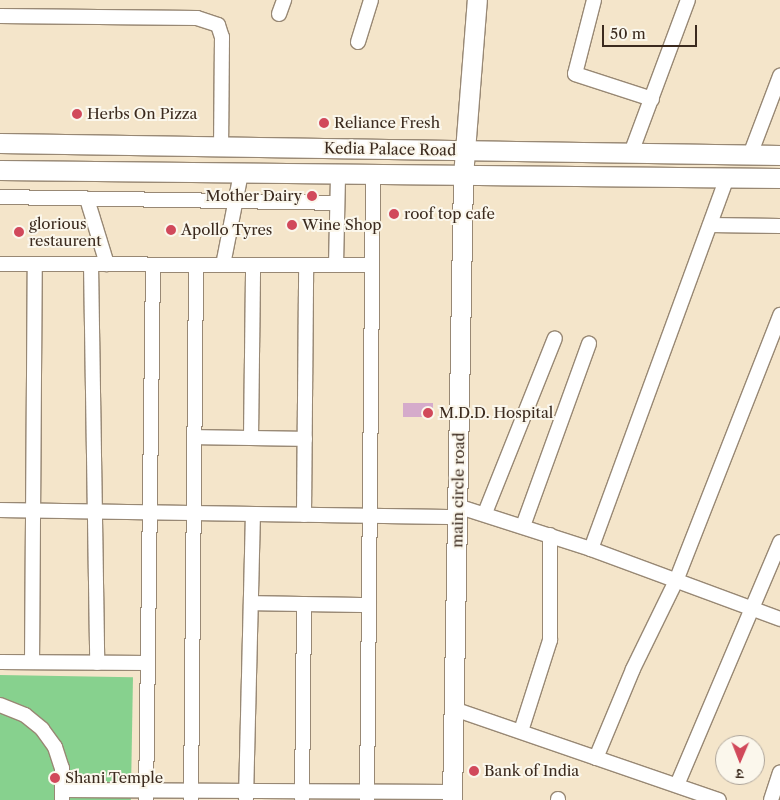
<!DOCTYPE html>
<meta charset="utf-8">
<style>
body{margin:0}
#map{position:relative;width:780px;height:800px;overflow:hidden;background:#f4e5ca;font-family:"Libre Caslon Text","Noto Serif Devanagari",serif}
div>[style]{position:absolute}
.green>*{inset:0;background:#87d18e;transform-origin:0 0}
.building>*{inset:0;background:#d5abcb;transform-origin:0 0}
.roads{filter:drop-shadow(1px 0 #988874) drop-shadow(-1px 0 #988874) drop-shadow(0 1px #988874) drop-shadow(0 -1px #988874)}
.street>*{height:14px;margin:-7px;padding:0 7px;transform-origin:7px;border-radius:7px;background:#fff}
.secondary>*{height:19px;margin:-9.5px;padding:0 9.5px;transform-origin:9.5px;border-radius:9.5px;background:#fff}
.dots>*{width:14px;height:14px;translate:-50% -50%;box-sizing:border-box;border:2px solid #fbf7ec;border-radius:50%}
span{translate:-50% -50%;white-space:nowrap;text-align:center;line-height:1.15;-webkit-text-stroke:4px #fbf7ec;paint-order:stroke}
.poi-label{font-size:15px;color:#3b2a1e}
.left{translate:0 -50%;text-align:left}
.right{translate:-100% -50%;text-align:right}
.street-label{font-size:15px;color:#3b2a1e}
.north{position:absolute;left:715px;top:735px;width:50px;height:50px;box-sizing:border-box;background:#fbf7ec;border:1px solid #aea59a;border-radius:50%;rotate:181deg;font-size:14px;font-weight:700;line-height:20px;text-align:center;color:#3b2a1e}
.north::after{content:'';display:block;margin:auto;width:18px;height:22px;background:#d1495b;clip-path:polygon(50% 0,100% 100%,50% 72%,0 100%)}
.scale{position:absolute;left:602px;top:25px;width:95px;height:22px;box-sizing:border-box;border:2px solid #3b2a1e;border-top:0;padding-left:6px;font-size:15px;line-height:18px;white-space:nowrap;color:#3b2a1e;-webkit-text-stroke:4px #fbf7ec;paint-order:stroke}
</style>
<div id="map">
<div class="green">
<div style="left:0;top:675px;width:133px;height:125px;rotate:1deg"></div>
</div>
<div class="building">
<div style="left:403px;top:403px;width:30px;height:14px"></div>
</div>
<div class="roads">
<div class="street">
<div style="left:594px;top:0;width:76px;rotate:104.4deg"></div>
<div style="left:575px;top:74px;width:81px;rotate:18deg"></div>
<div style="left:279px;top:14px;width:15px;rotate:-70deg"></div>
<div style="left:0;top:16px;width:197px;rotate:0.6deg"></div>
<div style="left:197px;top:18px;width:22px;rotate:18deg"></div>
<div style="left:218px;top:25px;width:13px;rotate:72deg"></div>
<div style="left:222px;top:37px;width:109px;rotate:90.5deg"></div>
<div style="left:358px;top:42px;width:44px;rotate:-72.8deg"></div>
<div style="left:631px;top:153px;width:163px;rotate:-69.6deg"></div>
<div style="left:750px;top:155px;width:85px;rotate:-69.2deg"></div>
<div style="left:0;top:197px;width:337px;rotate:1deg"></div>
<div style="left:87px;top:199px;width:68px;rotate:72.9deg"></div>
<div style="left:710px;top:225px;width:70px;rotate:0.8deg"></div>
<div style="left:0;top:264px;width:372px;rotate:0.2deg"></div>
<div style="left:91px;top:264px;width:399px;rotate:89.1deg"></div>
<div style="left:223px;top:265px;width:94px;rotate:-78.9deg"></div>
<div style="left:336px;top:265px;width:91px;rotate:-88.7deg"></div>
<div style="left:195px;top:437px;width:110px;rotate:1deg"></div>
<div style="left:251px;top:438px;width:173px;rotate:-89.3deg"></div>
<div style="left:457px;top:506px;width:141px;rotate:17.8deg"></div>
<div style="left:591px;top:549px;width:202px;rotate:20.3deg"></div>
<div style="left:0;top:510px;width:457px;rotate:0.9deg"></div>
<div style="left:485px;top:513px;width:188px;rotate:-68.2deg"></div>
<div style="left:304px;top:515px;width:250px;rotate:-89.5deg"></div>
<div style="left:523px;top:526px;width:194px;rotate:-70.1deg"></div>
<div style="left:591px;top:549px;width:396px;rotate:-69.9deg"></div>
<div style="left:251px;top:603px;width:118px;rotate:1deg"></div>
<div style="left:0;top:662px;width:148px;rotate:0.4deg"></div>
<div style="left:32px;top:662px;width:398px;rotate:-89.6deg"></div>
<div style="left:0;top:705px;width:27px;rotate:22deg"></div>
<div style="left:25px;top:715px;width:22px;rotate:39deg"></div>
<div style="left:42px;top:729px;width:22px;rotate:54deg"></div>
<div style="left:55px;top:747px;width:22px;rotate:72deg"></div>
<div style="left:62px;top:768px;width:32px;rotate:90deg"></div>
<div style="left:454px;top:709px;width:280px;rotate:19deg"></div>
<div style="left:521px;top:731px;width:96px;rotate:-72.3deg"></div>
<div style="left:550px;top:640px;width:105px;rotate:-90deg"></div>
<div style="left:596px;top:758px;width:96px;rotate:-67.4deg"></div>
<div style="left:633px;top:669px;width:98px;rotate:-64deg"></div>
<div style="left:676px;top:581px;width:286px;rotate:-68.6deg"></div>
<div style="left:677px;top:785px;width:264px;rotate:-67deg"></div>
<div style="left:64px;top:790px;width:388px;rotate:0.3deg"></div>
<div style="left:246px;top:799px;width:285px;rotate:-88.6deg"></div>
<div style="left:302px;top:799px;width:195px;rotate:-89.4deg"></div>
<div style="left:146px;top:800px;width:535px;rotate:-89.25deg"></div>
<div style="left:191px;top:800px;width:535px;rotate:-89.46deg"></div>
<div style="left:367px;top:800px;width:625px;rotate:-89.45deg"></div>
<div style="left:558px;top:800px;width:1px;rotate:-90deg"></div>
<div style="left:771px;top:800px;width:29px;rotate:-72deg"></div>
</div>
<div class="secondary">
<div style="left:0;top:143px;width:780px;rotate:0.88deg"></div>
<div style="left:0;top:170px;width:780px;rotate:0.59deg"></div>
<div style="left:452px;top:800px;width:624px;rotate:-88.99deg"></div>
<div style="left:463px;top:176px;width:177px;rotate:-85.5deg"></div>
</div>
</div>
<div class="dots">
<div style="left:77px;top:114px;background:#d1495b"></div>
<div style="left:324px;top:123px;background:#d1495b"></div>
<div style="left:312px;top:196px;background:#d1495b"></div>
<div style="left:394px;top:214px;background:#d1495b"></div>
<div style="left:292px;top:225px;background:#d1495b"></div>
<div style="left:171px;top:230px;background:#d1495b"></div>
<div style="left:19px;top:232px;background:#d1495b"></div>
<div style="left:428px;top:413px;background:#d1495b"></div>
<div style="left:474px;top:771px;background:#d1495b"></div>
<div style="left:55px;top:778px;background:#d1495b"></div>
</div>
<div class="poi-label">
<span class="left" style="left:87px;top:114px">Herbs On Pizza</span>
<span class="left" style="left:334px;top:123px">Reliance Fresh</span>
<span class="right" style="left:302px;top:196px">Mother Dairy</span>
<span class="left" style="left:404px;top:214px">roof top cafe</span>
<span class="left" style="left:29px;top:232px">glorious<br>restaurent</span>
<span class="left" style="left:302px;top:225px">Wine Shop</span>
<span class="left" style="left:181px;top:230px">Apollo Tyres</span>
<span class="left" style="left:439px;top:413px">M.D.D. Hospital</span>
<span class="left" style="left:484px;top:771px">Bank of India</span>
<span class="left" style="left:65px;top:778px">Shani Temple</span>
</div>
<div class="street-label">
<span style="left:390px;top:149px;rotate:1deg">Kedia Palace Road</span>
<span style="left:458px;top:490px;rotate:-89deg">main circle road</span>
</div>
<div class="north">उ</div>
<div class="scale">50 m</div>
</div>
